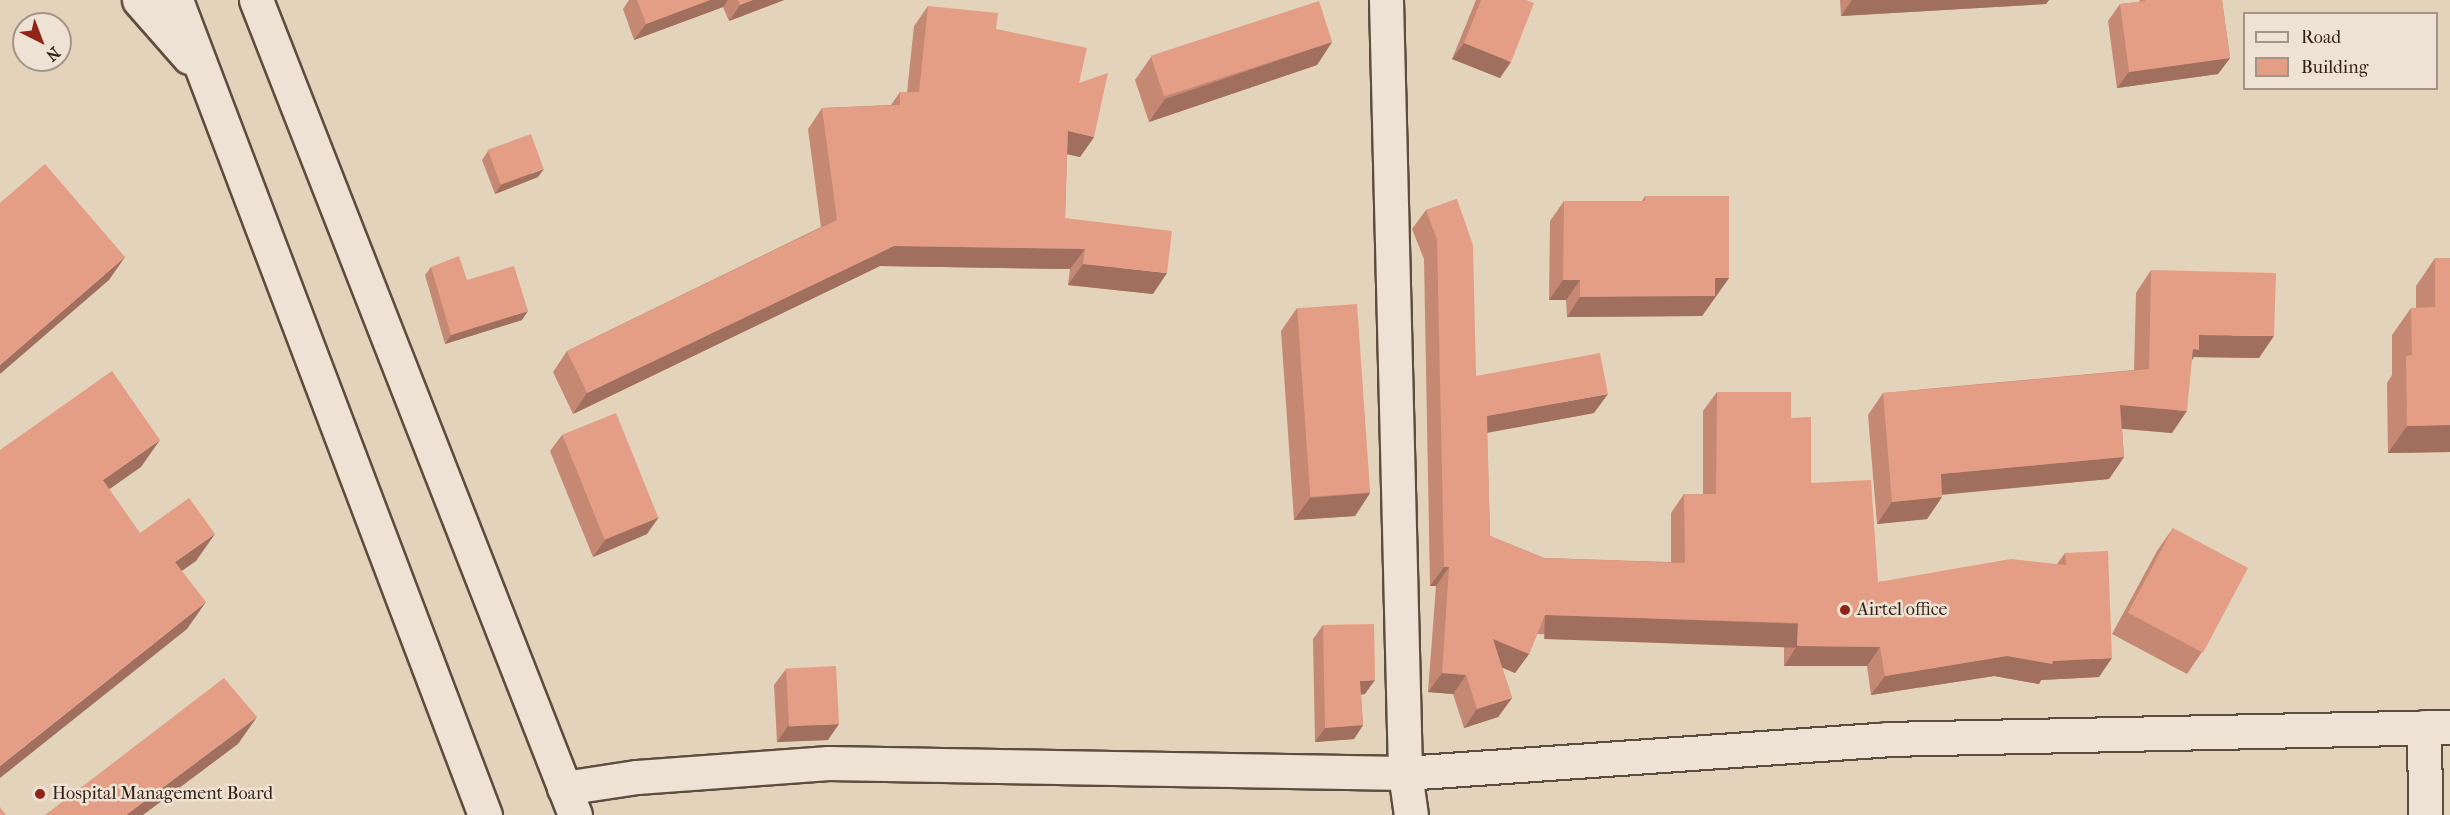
<!DOCTYPE html>
<style>
body{margin:0}
#map{position:relative;width:2450px;height:815px;overflow:hidden;background:#e3d3bb;font-family:"IM FELL French Canon",serif}
div>[style]{position:absolute}
.roads{filter:drop-shadow(2px 0 #5e4d3e) drop-shadow(-2px 0 #5e4d3e) drop-shadow(0 2px #5e4d3e) drop-shadow(0 -2px #5e4d3e)}
.minor>*{height:33px;margin:-16.5px;padding:0 16.5px;transform-origin:16.5px;border-radius:16.5px;background:#ede2d3}
.tertiary>*{height:33px;margin:-16.5px;padding:0 16.5px;transform-origin:16.5px;border-radius:16.5px;background:#ede2d3}
.wall>*{inset:0;background:#c48873}
.shaded-wall>*{inset:0;background:#a06f5e;transform-origin:0 0}
.building>*{inset:0;background:#e49e86;transform-origin:0 0}
.dots>*{width:16px;height:16px;translate:-50% -50%;box-sizing:border-box;border:3px solid #ede2d3;border-radius:50%}
span{translate:-50% -50%;white-space:nowrap;text-align:center;line-height:1.15;-webkit-text-stroke:5px #ede2d3;paint-order:stroke}
.poi-label{font-size:18px;color:#322015}
.left{translate:0 -50%;text-align:left}
.legend{position:absolute;left:2243px;top:12px;width:195px;height:78px;box-sizing:border-box;background:#ede2d3;border:2px solid #a29487;margin:0;padding:8px 10px;list-style:none;font-size:18px;color:#322015}
.legend li{display:flex;align-items:center;gap:12px;height:30px}
.legend b{width:30px;border:2px solid #a29487}
.north{position:absolute;left:12px;top:12px;width:60px;height:60px;box-sizing:border-box;background:#ede2d3;border:2px solid #a29487;border-radius:50%;rotate:138deg;font-size:16px;font-weight:700;line-height:24px;text-align:center;color:#322015}
.north::after{content:'';display:block;margin:auto;width:21px;height:27px;background:#8f2418;clip-path:polygon(50% 0,100% 100%,50% 72%,0 100%)}
</style>
<div id="map">
<div class="roads">
<div class="minor">
<div style="left:1386px;top:0;width:773px;rotate:88.59deg"></div>
<div style="left:1405px;top:773px;width:42px;rotate:81.9deg"></div>
<div style="left:2424px;top:727px;width:88px;rotate:89.3deg"></div>
<div style="left:564px;top:788px;width:74px;rotate:-8.6deg"></div>
<div style="left:637px;top:777px;width:192px;rotate:-4.2deg"></div>
<div style="left:828px;top:763px;width:577px;rotate:0.99deg"></div>
<div style="left:1405px;top:773px;width:482px;rotate:-4deg"></div>
<div style="left:1886px;top:739px;width:564px;rotate:-1.22deg"></div>
</div>
<div class="tertiary">
<div style="left:139px;top:0;width:76px;rotate:48.7deg"></div>
<div style="left:176px;top:0;width:872px;rotate:69.24deg"></div>
<div style="left:256px;top:0;width:875px;rotate:68.62deg"></div>
</div>
</div>
<div class="wall">
<div style="clip-path:polygon(629px 0,784px 0,729px 21px,723px 7px,634px 40px,623px 9px)"></div>
<div style="clip-path:polygon(1476px 0,1526px 0,1500px 78px,1452px 59px)"></div>
<div style="clip-path:polygon(1840px 0,2049px 0,2046px 4px,1841px 16px)"></div>
<div style="clip-path:polygon(2140px 0,2222px 0,2230px 58px,2218px 74px,2117px 88px,2108px 21px,2120px 4px,2139px 2px)"></div>
<div style="clip-path:polygon(928px 6px,996px 29px,1079px 83px,1094px 137px,1080px 157px,1067px 154px,1065px 218px,1153px 294px,1068px 285px,1070px 269px,880px 266px,573px 414px,553px 372px,567px 351px,821px 227px,808px 129px,822px 108px,891px 105px,900px 92px,907px 92px,914px 26px)"></div>
<div style="clip-path:polygon(1332px 42px,1317px 65px,1149px 122px,1135px 80px,1151px 57px)"></div>
<div style="clip-path:polygon(488px 151px,538px 177px,495px 194px,482px 160px)"></div>
<div style="clip-path:polygon(1645px 196px,1729px 278px,1702px 316px,1567px 317px,1566px 300px,1549px 300px,1550px 221px,1564px 201px,1642px 201px)"></div>
<div style="clip-path:polygon(1457px 199px,1476px 376px,1594px 413px,1487px 433px,1490px 536px,1544px 558px,1671px 562px,1671px 513px,1684px 494px,1703px 494px,1703px 411px,1717px 392px,1791px 418px,1811px 483px,1878px 582px,2057px 564px,2065px 553px,2099px 677px,2041px 680px,2039px 684px,1994px 676px,1871px 695px,1867px 666px,1784px 666px,1784px 642px,1537px 634px,1529px 654px,1515px 673px,1502px 667px,1512px 698px,1498px 717px,1464px 728px,1453px 694px,1428px 692px,1436px 586px,1430px 586px,1424px 259px,1412px 229px,1426px 210px)"></div>
<div style="clip-path:polygon(2435px 258px,2450px 452px,2388px 453px,2387px 383px,2392px 375px,2392px 335px,2411px 308px,2416px 308px,2416px 286px)"></div>
<div style="clip-path:polygon(431px 267px,467px 280px,522px 320px,445px 344px,425px 275px)"></div>
<div style="clip-path:polygon(2151px 270px,2259px 358px,2194px 357px,2192px 359px,2172px 433px,2122px 429px,2124px 457px,2109px 479px,1942px 495px,1942px 497px,1927px 519px,1877px 524px,1868px 415px,1883px 393px,2134px 370px,2136px 293px)"></div>
<div style="clip-path:polygon(1297px 308px,1370px 493px,1355px 516px,1294px 520px,1281px 331px)"></div>
<div style="clip-path:polygon(562px 435px,647px 534px,593px 557px,550px 451px)"></div>
<div style="clip-path:polygon(2173px 528px,2202px 652px,2187px 674px,2112px 634px,2157px 551px)"></div>
<div style="clip-path:polygon(1323px 625px,1365px 694px,1361px 695px,1363px 725px,1354px 739px,1315px 742px,1313px 639px)"></div>
<div style="clip-path:polygon(786px 669px,828px 740px,777px 742px,774px 685px)"></div>
</div>
<div class="shaded-wall">
<div style="clip-path:polygon(710px 0,728px 0,723px 7px,634px 40px,646px 24px)"></div>
<div style="clip-path:polygon(753px 0,784px 0,729px 21px,740px 5px)"></div>
<div style="clip-path:polygon(1852px 0,2049px 0,2046px 4px,1841px 16px)"></div>
<div style="clip-path:polygon(1332px 42px,1317px 65px,1149px 122px,1165px 99px)"></div>
<div style="clip-path:polygon(1464px 43px,1511px 62px,1500px 78px,1452px 59px)"></div>
<div style="clip-path:polygon(2230px 58px,2218px 74px,2117px 88px,2129px 72px)"></div>
<div style="clip-path:polygon(1068px 131px,1094px 137px,1080px 157px,1053px 151px)"></div>
<div style="clip-path:polygon(544px 169px,538px 177px,495px 194px,501px 185px)"></div>
<div style="clip-path:polygon(894px 246px,1085px 249px,1070px 269px,880px 266px,573px 414px,587px 393px)"></div>
<div style="clip-path:polygon(125px 257px,109px 280px,0 374px,0 365px)"></div>
<div style="clip-path:polygon(1083px 264px,1167px 273px,1153px 294px,1068px 285px)"></div>
<div style="clip-path:polygon(1715px 278px,1729px 278px,1702px 316px,1567px 317px,1580px 297px)"></div>
<div style="clip-path:polygon(1563px 280px,1580px 280px,1566px 300px,1549px 300px)"></div>
<div style="clip-path:polygon(528px 311px,522px 320px,445px 344px,451px 335px)"></div>
<div style="clip-path:polygon(2199px 335px,2274px 336px,2259px 358px,2194px 357px,2184px 372px)"></div>
<div style="clip-path:polygon(1608px 394px,1594px 413px,1474px 435px,1487px 416px)"></div>
<div style="clip-path:polygon(2120px 405px,2187px 411px,2172px 433px,2105px 427px)"></div>
<div style="clip-path:polygon(2450px 425px,2450px 452px,2388px 453px,2407px 426px)"></div>
<div style="clip-path:polygon(160px 440px,141px 467px,84px 507px,103px 480px)"></div>
<div style="clip-path:polygon(2124px 457px,2109px 479px,1925px 496px,1941px 474px)"></div>
<div style="clip-path:polygon(1370px 493px,1355px 516px,1294px 520px,1310px 498px)"></div>
<div style="clip-path:polygon(1942px 497px,1927px 519px,1877px 524px,1892px 502px)"></div>
<div style="clip-path:polygon(659px 517px,647px 534px,593px 557px,605px 540px)"></div>
<div style="clip-path:polygon(215px 534px,196px 561px,156px 589px,175px 562px)"></div>
<div style="clip-path:polygon(1444px 567px,1449px 567px,1436px 586px,1430px 586px)"></div>
<div style="clip-path:polygon(206px 602px,187px 629px,0 778px,0 766px)"></div>
<div style="left:1545px;top:615px;width:253px;height:24px;rotate:2deg"></div>
<div style="clip-path:polygon(1493px 639px,1529px 654px,1515px 673px,1479px 658px)"></div>
<div style="clip-path:polygon(1797px 646px,1880px 647px,1867px 666px,1784px 666px)"></div>
<div style="clip-path:polygon(2007px 656px,2053px 661px,2112px 658px,2099px 677px,2041px 680px,2039px 684px,1994px 676px,1871px 695px,1885px 676px)"></div>
<div style="clip-path:polygon(1442px 673px,1466px 675px,1453px 694px,1428px 692px)"></div>
<div style="clip-path:polygon(1375px 680px,1365px 694px,1350px 695px,1360px 681px)"></div>
<div style="clip-path:polygon(1512px 698px,1498px 717px,1464px 728px,1477px 709px)"></div>
<div style="clip-path:polygon(257px 717px,238px 744px,143px 815px,126px 815px)"></div>
<div style="clip-path:polygon(839px 724px,828px 740px,777px 742px,788px 726px)"></div>
<div style="clip-path:polygon(1363px 725px,1354px 739px,1315px 742px,1325px 728px)"></div>
</div>
<div class="building">
<div style="clip-path:polygon(637px 0,710px 0,646px 24px)"></div>
<div style="clip-path:polygon(738px 0,753px 0,740px 5px)"></div>
<div style="clip-path:polygon(1481px 0,1526px 0,1534px 3px,1511px 62px,1464px 43px)"></div>
<div style="clip-path:polygon(2145px 0,2222px 0,2230px 58px,2129px 72px,2120px 4px,2145px 1px)"></div>
<div style="left:1319px;top:1px;width:43px;height:177px;rotate:72deg"></div>
<div style="clip-path:polygon(928px 6px,998px 13px,996px 29px,1087px 48px,1079px 83px,1108px 73px,1094px 137px,1068px 131px,1065px 218px,1172px 231px,1167px 273px,1083px 264px,1085px 249px,894px 246px,587px 393px,567px 351px,837px 220px,822px 108px,900px 105px,900px 92px,919px 92px)"></div>
<div style="left:531px;top:134px;width:37px;height:46px;rotate:70deg"></div>
<div style="clip-path:polygon(45px 164px,125px 257px,0 365px,0 203px)"></div>
<div style="clip-path:polygon(1645px 196px,1729px 196px,1729px 278px,1715px 278px,1715px 296px,1580px 297px,1580px 280px,1563px 280px,1564px 201px,1645px 201px)"></div>
<div style="clip-path:polygon(1457px 199px,1473px 245px,1476px 376px,1600px 353px,1608px 394px,1487px 416px,1490px 536px,1544px 558px,1685px 563px,1684px 494px,1716px 494px,1717px 392px,1791px 392px,1791px 418px,1811px 417px,1811px 483px,1871px 480px,1878px 582px,2011px 559px,2066px 565px,2065px 553px,2108px 551px,2112px 658px,2053px 661px,2052px 664px,2007px 656px,1885px 676px,1880px 647px,1797px 646px,1798px 623px,1545px 615px,1529px 654px,1493px 639px,1512px 698px,1477px 709px,1466px 675px,1442px 673px,1449px 567px,1444px 567px,1437px 240px,1426px 210px)"></div>
<div style="clip-path:polygon(459px 256px,467px 280px,514px 266px,528px 311px,451px 335px,431px 267px)"></div>
<div style="clip-path:polygon(2435px 258px,2450px 258px,2450px 425px,2407px 426px,2406px 356px,2412px 355px,2411px 308px,2435px 307px)"></div>
<div style="clip-path:polygon(2151px 270px,2276px 273px,2274px 336px,2199px 335px,2199px 350px,2193px 349px,2187px 411px,2120px 405px,2124px 457px,1941px 474px,1942px 497px,1892px 502px,1883px 393px,2149px 369px)"></div>
<div style="left:1357px;top:304px;width:189px;height:60px;rotate:86deg"></div>
<div style="clip-path:polygon(112px 371px,160px 440px,103px 480px,140px 533px,189px 498px,215px 534px,175px 562px,206px 602px,0 766px,0 450px)"></div>
<div style="left:616px;top:413px;width:113px;height:58px;rotate:68deg"></div>
<div style="left:2173px;top:528px;width:85px;height:96px;rotate:28deg"></div>
<div style="clip-path:polygon(1374px 624px,1375px 680px,1360px 681px,1363px 725px,1325px 728px,1323px 625px)"></div>
<div style="left:836px;top:666px;width:58px;height:50px;rotate:87deg"></div>
<div style="clip-path:polygon(224px 678px,257px 717px,126px 815px,45px 815px)"></div>
<div style="clip-path:polygon(0 807px,6px 815px,0 815px)"></div>
</div>
<div class="dots">
<div style="left:1845px;top:610px;background:#8f2418"></div>
<div style="left:40px;top:794px;background:#8f2418"></div>
</div>
<div class="poi-label">
<span class="left" style="left:1857px;top:610px">Airtel office</span>
<span class="left" style="left:52px;top:794px">Hospital Management Board</span>
</div>
<ul class="legend">
<li><b style="height:8px;background:#ede2d3"></b>Road</li>
<li><b style="height:16px;background:#e49e86"></b>Building</li>
</ul>
<div class="north">N</div>
</div>
